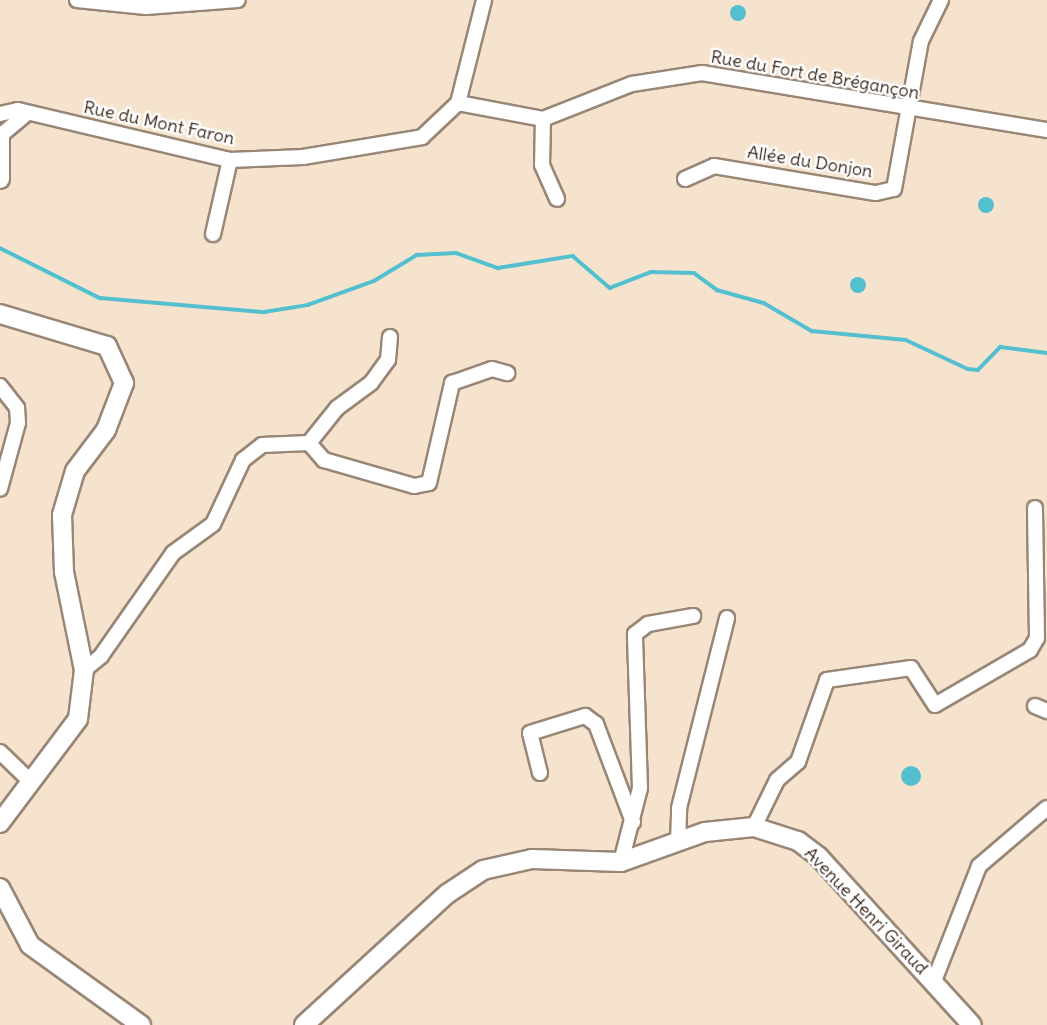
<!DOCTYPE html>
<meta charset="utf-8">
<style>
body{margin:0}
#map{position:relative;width:1047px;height:1025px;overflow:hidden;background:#f6e3cd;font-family:Delius,sans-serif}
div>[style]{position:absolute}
.water>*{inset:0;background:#54c0cf}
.round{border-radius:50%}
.stream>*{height:3.5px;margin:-1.75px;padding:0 1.75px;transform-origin:1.75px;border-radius:1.75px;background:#54c0cf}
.roads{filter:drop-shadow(2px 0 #988676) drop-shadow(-2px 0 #988676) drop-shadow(0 2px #988676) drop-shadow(0 -2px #988676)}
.minor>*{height:14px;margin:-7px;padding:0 7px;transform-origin:7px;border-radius:7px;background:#fff}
.tertiary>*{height:18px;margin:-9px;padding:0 9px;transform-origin:9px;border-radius:9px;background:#fff}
span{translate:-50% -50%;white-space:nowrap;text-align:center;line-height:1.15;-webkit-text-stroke:5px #fff;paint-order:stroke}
.street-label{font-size:18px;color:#3b2a1e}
</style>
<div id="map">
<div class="water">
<div class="round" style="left:730px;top:5px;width:16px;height:16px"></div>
<div class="round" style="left:978px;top:197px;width:16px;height:16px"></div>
<div class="round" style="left:850px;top:277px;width:16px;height:16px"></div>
<div class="round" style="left:901px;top:766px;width:20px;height:20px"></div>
</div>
<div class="stream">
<div style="left:0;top:248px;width:112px;rotate:26.6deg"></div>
<div style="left:100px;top:298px;width:165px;rotate:4.9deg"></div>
<div style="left:264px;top:312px;width:45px;rotate:-9deg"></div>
<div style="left:308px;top:305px;width:70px;rotate:-20deg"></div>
<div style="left:374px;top:281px;width:50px;rotate:-31.2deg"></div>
<div style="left:417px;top:255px;width:39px;rotate:-3deg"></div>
<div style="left:456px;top:253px;width:45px;rotate:19.7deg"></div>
<div style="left:498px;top:268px;width:76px;rotate:-9.1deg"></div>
<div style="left:573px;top:256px;width:49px;rotate:40.9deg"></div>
<div style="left:610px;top:288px;width:44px;rotate:-21.3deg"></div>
<div style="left:651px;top:272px;width:43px;rotate:1.3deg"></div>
<div style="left:694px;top:273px;width:29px;rotate:36deg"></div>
<div style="left:717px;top:290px;width:49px;rotate:15.5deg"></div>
<div style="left:764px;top:303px;width:56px;rotate:30.3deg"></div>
<div style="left:812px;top:331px;width:94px;rotate:5.5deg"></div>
<div style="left:906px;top:340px;width:68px;rotate:25.1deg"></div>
<div style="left:968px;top:369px;width:10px;rotate:6deg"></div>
<div style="left:978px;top:370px;width:32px;rotate:-46deg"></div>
<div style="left:1000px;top:347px;width:47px;rotate:7.3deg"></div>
</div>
<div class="roads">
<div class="minor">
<div style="left:77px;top:0;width:69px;rotate:5.8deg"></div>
<div style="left:146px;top:7px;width:92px;rotate:-4.4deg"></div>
<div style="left:458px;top:103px;width:86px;rotate:10.7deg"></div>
<div style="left:543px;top:119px;width:96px;rotate:-21.5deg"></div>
<div style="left:632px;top:84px;width:71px;rotate:-8.9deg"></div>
<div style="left:702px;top:73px;width:350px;rotate:9.4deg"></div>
<div style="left:0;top:114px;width:18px;rotate:-13deg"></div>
<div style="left:18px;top:110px;width:218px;rotate:13.3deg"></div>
<div style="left:230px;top:160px;width:73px;rotate:-2.4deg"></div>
<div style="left:303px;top:157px;width:121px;rotate:-9.5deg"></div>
<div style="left:422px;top:137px;width:50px;rotate:-43.4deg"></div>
<div style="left:458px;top:103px;width:106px;rotate:-75.8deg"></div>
<div style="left:543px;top:119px;width:46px;rotate:91.2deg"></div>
<div style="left:542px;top:165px;width:37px;rotate:66deg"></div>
<div style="left:0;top:136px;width:34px;rotate:-40deg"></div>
<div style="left:685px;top:179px;width:32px;rotate:-24deg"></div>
<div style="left:714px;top:166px;width:164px;rotate:9.5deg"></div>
<div style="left:876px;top:193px;width:18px;rotate:-13deg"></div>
<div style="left:894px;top:189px;width:150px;rotate:-79.7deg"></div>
<div style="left:921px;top:41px;width:46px;rotate:-64deg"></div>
<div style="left:213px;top:234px;width:76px;rotate:-77.1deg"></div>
<div style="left:0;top:386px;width:28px;rotate:52deg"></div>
<div style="left:17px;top:408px;width:15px;rotate:86deg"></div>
<div style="left:18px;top:423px;width:68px;rotate:105.3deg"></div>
<div style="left:309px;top:443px;width:45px;rotate:-51.3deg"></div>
<div style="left:337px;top:408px;width:42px;rotate:-36.3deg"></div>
<div style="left:371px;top:383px;width:29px;rotate:-54deg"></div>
<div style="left:388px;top:360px;width:23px;rotate:-85deg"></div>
<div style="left:84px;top:670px;width:22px;rotate:-39deg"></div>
<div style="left:101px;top:656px;width:126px;rotate:-55deg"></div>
<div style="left:173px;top:553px;width:49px;rotate:-35.9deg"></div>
<div style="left:213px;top:524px;width:71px;rotate:-64.9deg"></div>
<div style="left:243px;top:460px;width:24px;rotate:-38deg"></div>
<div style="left:262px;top:445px;width:47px;rotate:-2.4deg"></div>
<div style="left:309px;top:443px;width:23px;rotate:49deg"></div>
<div style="left:324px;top:460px;width:94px;rotate:16.1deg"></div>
<div style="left:414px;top:486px;width:15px;rotate:-11deg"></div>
<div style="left:429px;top:483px;width:103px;rotate:-77deg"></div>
<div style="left:452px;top:383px;width:42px;rotate:-19.3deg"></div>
<div style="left:492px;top:369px;width:16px;rotate:15deg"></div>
<div style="left:1035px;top:706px;width:13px;rotate:23deg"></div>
<div style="left:0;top:752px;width:40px;rotate:44deg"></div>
<div style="left:540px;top:773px;width:41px;rotate:-104deg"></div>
<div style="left:530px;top:733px;width:58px;rotate:-17.2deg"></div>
<div style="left:585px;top:716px;width:14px;rotate:36deg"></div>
<div style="left:596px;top:724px;width:105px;rotate:69.3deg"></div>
<div style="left:754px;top:827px;width:52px;rotate:-63.9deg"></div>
<div style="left:777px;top:780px;width:28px;rotate:-41deg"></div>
<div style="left:798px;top:762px;width:87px;rotate:-70.5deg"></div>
<div style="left:827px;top:680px;width:85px;rotate:-8.1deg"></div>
<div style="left:911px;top:668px;width:44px;rotate:57deg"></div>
<div style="left:935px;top:705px;width:110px;rotate:-30.1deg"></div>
<div style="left:1030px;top:650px;width:14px;rotate:-60deg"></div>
<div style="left:1037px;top:638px;width:130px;rotate:-90.9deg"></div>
<div style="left:678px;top:843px;width:35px;rotate:-88deg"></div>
<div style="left:679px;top:808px;width:196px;rotate:-75.8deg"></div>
<div style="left:621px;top:862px;width:76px;rotate:-75.6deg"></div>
<div style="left:640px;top:788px;width:154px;rotate:-91.9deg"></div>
<div style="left:635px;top:634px;width:16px;rotate:-38deg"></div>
<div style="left:648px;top:624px;width:46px;rotate:-10.1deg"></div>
<div style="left:934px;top:981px;width:123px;rotate:-68.6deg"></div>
<div style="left:979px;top:866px;width:89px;rotate:-40.5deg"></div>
</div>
<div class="tertiary">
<div style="left:0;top:135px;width:44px;rotate:90deg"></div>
<div style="left:0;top:314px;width:112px;rotate:16.7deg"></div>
<div style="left:107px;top:346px;width:41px;rotate:65.3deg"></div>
<div style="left:124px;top:383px;width:50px;rotate:111deg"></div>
<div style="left:106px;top:430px;width:51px;rotate:127.1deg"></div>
<div style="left:75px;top:471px;width:46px;rotate:106.5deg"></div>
<div style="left:62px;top:515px;width:57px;rotate:88deg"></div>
<div style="left:64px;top:572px;width:100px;rotate:78.5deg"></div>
<div style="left:84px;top:670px;width:49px;rotate:97deg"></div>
<div style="left:78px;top:719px;width:130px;rotate:126.9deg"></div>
<div style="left:0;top:888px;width:64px;rotate:62.2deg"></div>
<div style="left:30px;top:945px;width:137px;rotate:35.8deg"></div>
<div style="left:304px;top:1025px;width:194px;rotate:-42.5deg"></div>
<div style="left:447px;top:894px;width:43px;rotate:-33.7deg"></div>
<div style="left:483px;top:870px;width:50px;rotate:-12.7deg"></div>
<div style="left:532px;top:859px;width:89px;rotate:1.9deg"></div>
<div style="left:621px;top:862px;width:89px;rotate:-19.7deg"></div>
<div style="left:705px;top:832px;width:49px;rotate:-5.8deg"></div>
<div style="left:754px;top:827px;width:46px;rotate:17.7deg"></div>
<div style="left:798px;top:841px;width:26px;rotate:37deg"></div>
<div style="left:819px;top:857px;width:227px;rotate:47.7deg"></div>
</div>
</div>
<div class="street-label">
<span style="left:815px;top:75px;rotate:10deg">Rue du Fort de Brégançon</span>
<span style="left:159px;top:123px;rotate:12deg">Rue du Mont Faron</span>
<span style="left:810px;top:162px;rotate:9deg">Allée du Donjon</span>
<span style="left:866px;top:911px;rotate:46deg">Avenue Henri Giraud</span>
</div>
</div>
